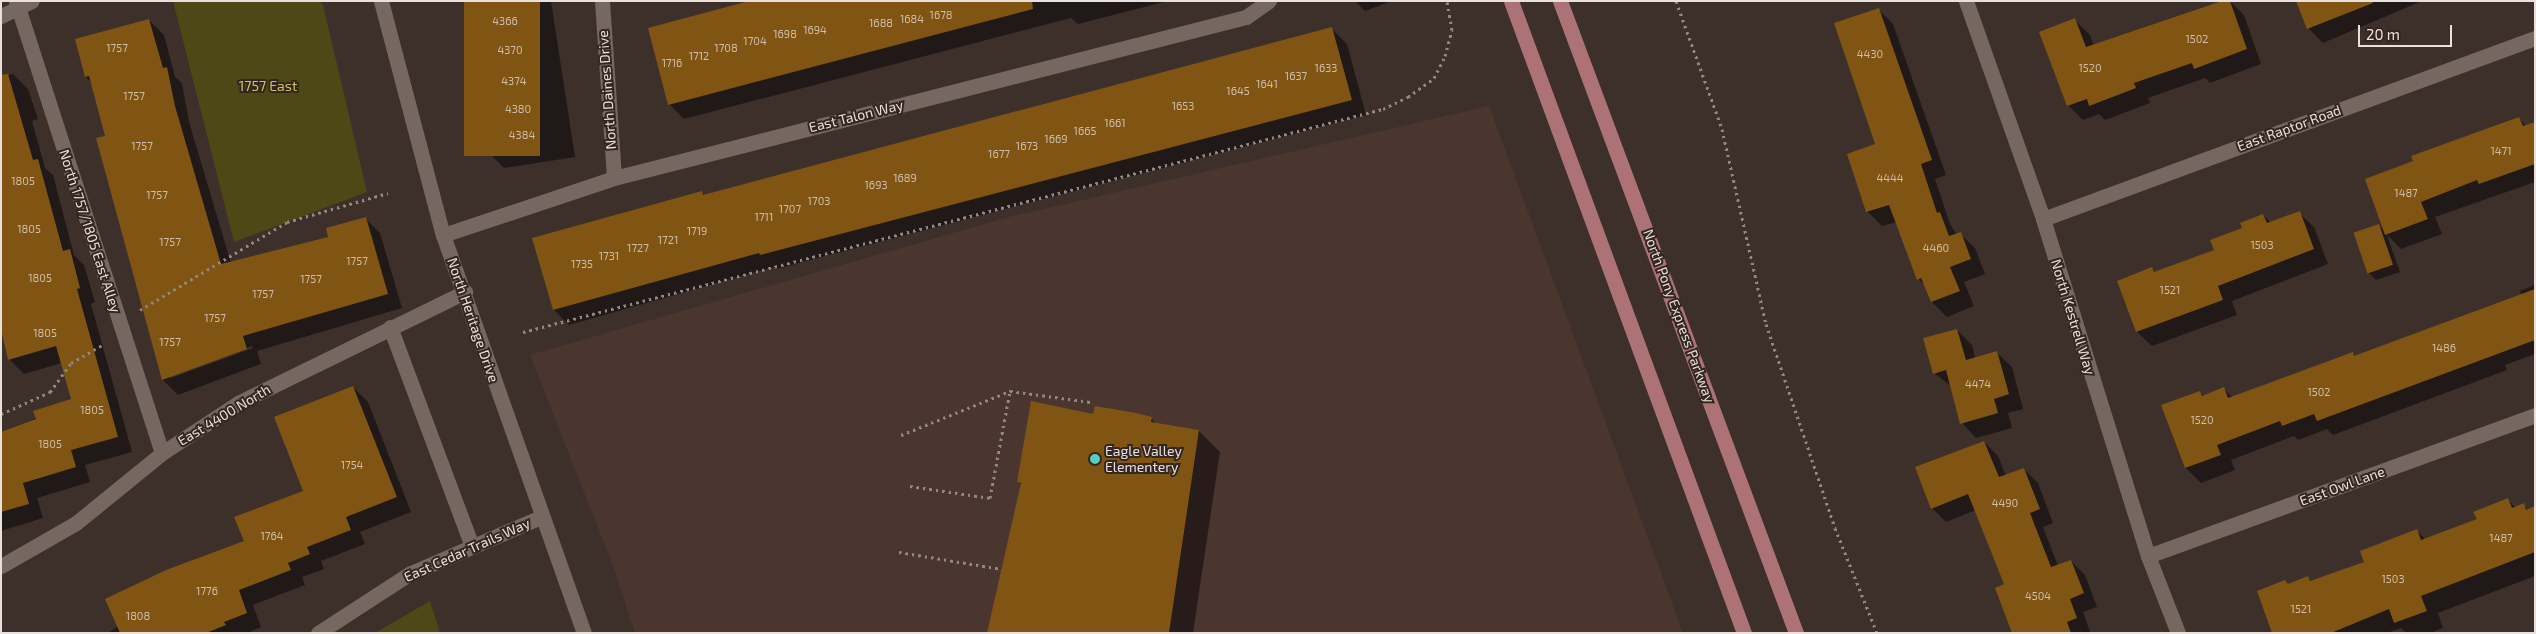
<!DOCTYPE html>
<style>
body{margin:0}
#map{position:relative;width:2536px;height:634px;overflow:hidden;background:#3d302b;font-family:"Exo 2",sans-serif}
div>[style]{position:absolute}
.built>*{inset:0;background:#4a362f}
.green>*{inset:0;background:#4e4716}
.shadow>*{inset:0;background:#0007}
.building>*{inset:0;background:#805413;transform-origin:0 0}
.path>*{height:3px;margin-top:-1.5px;transform-origin:0;background:repeating-linear-gradient(90deg,#928782 0 2.5px,transparent 0 6.5px)}
.minor>*{height:15px;margin:-7.5px;padding:0 7.5px;transform-origin:7.5px;border-radius:7.5px;background:#766761}
.major>*{height:15px;margin:-7.5px;padding:0 7.5px;transform-origin:7.5px;border-radius:7.5px;background:#ac7275}
.dots>*{width:14px;height:14px;translate:-50% -50%;box-sizing:border-box;border:2px solid #332621;border-radius:50%}
span{translate:-50% -50%;white-space:nowrap;text-align:center;line-height:1.15;-webkit-text-stroke:4px #332621;paint-order:stroke}
.number-label{font-size:11px;color:#cfbeaa}
.number-label span{-webkit-text-stroke-width:0}
.park-label{font-size:14px;color:#d3c35b}
.street-label{font-size:14px;color:#e9e1dd}
.poi-label{font-size:14px;color:#e9e1dd}
.left{translate:0 -50%;text-align:left}
.frame{position:absolute;inset:0;border:2px solid #e9e1dd;pointer-events:none}
.scale{position:absolute;left:2358px;top:25px;width:94px;height:22px;box-sizing:border-box;border:2px solid #e9e1dd;border-top:0;padding-left:6px;font-size:15px;line-height:18px;white-space:nowrap;color:#e9e1dd;-webkit-text-stroke:4px #332621;paint-order:stroke}
</style>
<div id="map">
<div class="built">
<div style="clip-path:polygon(1489px 106px,1683px 633px,635px 633px,612px 563px,530px 355px,1009px 217px)"></div>
</div>
<div class="green">
<div style="clip-path:polygon(173px 1px,319px 1px,323px 5px,367px 192px,234px 242px)"></div>
<div style="clip-path:polygon(430px 601px,440px 633px,375px 633px,406px 615px)"></div>
</div>
<div class="shadow">
<div style="clip-path:polygon(465px 1px,551px 1px,575px 157px,504px 168px,489px 153px)"></div>
<div style="clip-path:polygon(759px 1px,1168px 1px,1078px 24px,1071px 18px,684px 119px,669px 104px)"></div>
<div style="clip-path:polygon(1355px 1px,1392px 1px,1365px 11px)"></div>
<div style="clip-path:polygon(2225px 1px,2230px 1px,2244px 15px,2261px 64px,2210px 83px,2205px 78px,2148px 98px,2150px 103px,2105px 120px,2099px 114px,2083px 120px,2068px 105px,2075px 20px,2090px 35px,2094px 46px)"></div>
<div style="clip-path:polygon(2297px 1px,2422px 1px,2323px 43px,2308px 28px)"></div>
<div style="clip-path:polygon(1878px 9px,1893px 24px,1946px 175px,1935px 179px,1950px 224px,1957px 235px,1960px 234px,1975px 248px,1985px 274px,1964px 282px,1974px 306px,1947px 317px,1932px 302px,1926px 286px,1918px 279px,1897px 222px,1882px 226px,1868px 212px,1848px 155px,1877px 145px)"></div>
<div style="clip-path:polygon(evenodd,149px 20px,164px 35px,175px 77px,182px 83px,189px 122px,231px 263px,330px 238px,365px 218px,380px 233px,402px 308px,257px 351px,261px 364px,178px 395px,163px 380px,98px 139px,106px 137px,92px 83px,86px 77px,76px 40px,149px 20px,252px 346px,253px 348px,171px 378px,171px 376px,252px 346px)"></div>
<div style="clip-path:polygon(1332px 29px,1347px 44px,1366px 115px,776px 269px,774px 267px,569px 325px,554px 310px,534px 239px,701px 192px,705px 196px)"></div>
<div style="clip-path:polygon(13px 74px,28px 89px,38px 119px,32px 121px,45px 168px,53px 175px,74px 255px,84px 265px,95px 302px,91px 304px,132px 452px,85px 465px,90px 482px,37px 498px,43px 518px,1px 531px,1px 434px,27px 426px,26px 423px,72px 400px,62px 363px,24px 374px,9px 359px,1px 77px)"></div>
<div style="clip-path:polygon(2519px 118px,2526px 126px,2535px 123px,2535px 182px,2435px 217px,2442px 234px,2401px 249px,2387px 235px,2400px 272px,2376px 280px,2369px 273px,2379px 226px,2386px 232px,2415px 161px)"></div>
<div style="clip-path:polygon(2299px 213px,2314px 227px,2328px 264px,2232px 301px,2237px 315px,2152px 346px,2137px 332px,2118px 282px,2152px 269px,2156px 273px,2215px 251px,2263px 215px,2271px 223px)"></div>
<div style="clip-path:polygon(2535px 285px,2535px 354px,2505px 365px,2507px 370px,2333px 435px,2327px 429px,2298px 440px,2294px 436px,2231px 460px,2235px 470px,2201px 483px,2186px 468px,2163px 406px,2199px 392px,2204px 396px,2224px 389px,2233px 398px,2352px 353px,2356px 357px,2522px 295px,2520px 291px)"></div>
<div style="clip-path:polygon(1957px 330px,1972px 345px,1975px 358px,1997px 353px,2012px 367px,2023px 409px,2008px 413px,2012px 428px,1976px 438px,1962px 423px,1952px 387px,1934px 373px)"></div>
<div style="clip-path:polygon(353px 387px,368px 402px,411px 512px,360px 532px,365px 544px,321px 561px,324px 569px,302px 577px,305px 585px,253px 605px,261px 627px,247px 633px,108px 633px,245px 542px,305px 491px)"></div>
<div style="clip-path:polygon(1094px 415px,1151px 418px,1157px 425px,1199px 431px,1220px 452px,1193px 633px,990px 633px,1022px 485px,1018px 482px)"></div>
<div style="clip-path:polygon(1984px 442px,1998px 456px,2006px 476px,2024px 469px,2038px 483px,2053px 523px,2043px 527px,2058px 566px,2071px 561px,2085px 575px,2097px 607px,2083px 612px,2090px 632px,2014px 633px,2006px 585px,1976px 510px,1946px 522px,1932px 508px)"></div>
<div style="clip-path:polygon(2508px 500px,2516px 508px,2523px 505px,2528px 510px,2535px 508px,2535px 576px,2438px 613px,2443px 628px,2430px 633px,2406px 633px,2401px 628px,2387px 633px,2274px 633px,2288px 585px,2308px 578px,2312px 582px,2365px 562px,2417px 531px,2425px 539px,2478px 520px)"></div>
</div>
<div class="building">
<div style="left:464px;top:1px;width:76px;height:155px"></div>
<div style="clip-path:polygon(749px 1px,1032px 1px,1033px 9px,668px 105px,648px 28px)"></div>
<div style="clip-path:polygon(2222px 1px,2230px 1px,2247px 49px,2194px 69px,2192px 63px,2134px 83px,2136px 88px,2089px 106px,2087px 99px,2067px 106px,2039px 32px,2075px 18px,2086px 47px)"></div>
<div style="clip-path:polygon(2296px 1px,2372px 1px,2373px 3px,2307px 29px)"></div>
<div style="clip-path:polygon(1879px 8px,1932px 160px,1921px 164px,1937px 213px,1940px 212px,1949px 236px,1961px 232px,1971px 259px,1950px 267px,1960px 291px,1931px 302px,1921px 278px,1917px 280px,1889px 205px,1866px 212px,1847px 154px,1875px 144px,1834px 23px)"></div>
<div style="clip-path:polygon(149px 19px,163px 68px,167px 67px,175px 106px,221px 264px,328px 237px,326px 228px,366px 217px,388px 294px,243px 336px,247px 349px,162px 380px,96px 138px,105px 136px,89px 76px,85px 77px,75px 39px)"></div>
<div style="clip-path:polygon(1332px 27px,1352px 100px,760px 255px,759px 253px,553px 310px,532px 238px,702px 191px,703px 195px)"></div>
<div style="clip-path:polygon(8px 74px,33px 160px,38px 159px,63px 251px,70px 249px,80px 288px,77px 289px,118px 437px,71px 450px,76px 467px,23px 483px,29px 504px,1px 512px,1px 432px,36px 419px,33px 411px,71px 399px,56px 346px,8px 360px,1px 329px,1px 75px)"></div>
<div style="clip-path:polygon(2519px 117px,2523px 126px,2535px 122px,2535px 164px,2479px 184px,2477px 180px,2421px 202px,2428px 219px,2385px 235px,2365px 179px,2413px 161px,2411px 156px)"></div>
<div style="clip-path:polygon(2300px 211px,2314px 249px,2218px 286px,2223px 300px,2136px 332px,2117px 281px,2152px 267px,2154px 272px,2214px 250px,2210px 240px,2242px 228px,2240px 223px,2263px 214px,2267px 223px)"></div>
<div style="left:2379px;top:224px;width:43px;height:27px;rotate:71deg"></div>
<div style="clip-path:polygon(2535px 289px,2535px 340px,2317px 421px,2314px 414px,2282px 426px,2280px 421px,2217px 445px,2221px 455px,2185px 468px,2161px 405px,2200px 391px,2202px 396px,2224px 387px,2228px 398px,2353px 352px,2354px 356px)"></div>
<div style="clip-path:polygon(1957px 329px,1966px 360px,1997px 351px,2009px 394px,1994px 399px,1998px 413px,1960px 424px,1946px 370px,1933px 374px,1923px 338px)"></div>
<div style="clip-path:polygon(353px 386px,397px 497px,346px 517px,351px 530px,307px 547px,310px 554px,288px 563px,291px 570px,239px 590px,247px 613px,224px 622px,226px 625px,206px 633px,120px 633px,105px 599px,166px 570px,244px 541px,234px 517px,303px 491px,274px 417px)"></div>
<div style="clip-path:polygon(1031px 401px,1093px 414px,1095px 406px,1136px 413px,1152px 417px,1151px 422px,1199px 430px,1169px 633px,987px 633px,1021px 483px,1017px 482px)"></div>
<div style="clip-path:polygon(1984px 441px,1999px 477px,2024px 468px,2040px 509px,2030px 513px,2051px 567px,2071px 560px,2084px 593px,2070px 599px,2077px 618px,2067px 622px,2071px 633px,2012px 633px,1995px 588px,2004px 584px,1968px 494px,1931px 509px,1915px 467px)"></div>
<div style="clip-path:polygon(2508px 498px,2512px 508px,2524px 503px,2526px 510px,2535px 506px,2535px 552px,2421px 596px,2427px 611px,2394px 623px,2389px 609px,2331px 633px,2272px 633px,2257px 591px,2285px 580px,2288px 584px,2308px 576px,2310px 581px,2364px 562px,2360px 551px,2417px 529px,2421px 540px,2477px 519px,2473px 512px)"></div>
</div>
<div class="path">
<div style="left:1676px;top:1px;width:136px;rotate:70.2deg"></div>
<div style="left:1722px;top:129px;width:200px;rotate:77.3deg"></div>
<div style="left:1766px;top:324px;width:215px;rotate:71.3deg"></div>
<div style="left:1835px;top:528px;width:113px;rotate:68.2deg"></div>
<div style="left:140px;top:310px;width:171px;rotate:-30.9deg"></div>
<div style="left:287px;top:222px;width:105px;rotate:-16deg"></div>
<div style="left:523px;top:332px;width:888px;rotate:-14.54deg"></div>
<div style="left:1383px;top:109px;width:28px;rotate:-26deg"></div>
<div style="left:1408px;top:97px;width:32px;rotate:-36deg"></div>
<div style="left:1434px;top:78px;width:25px;rotate:-63deg"></div>
<div style="left:1445px;top:56px;width:27px;rotate:-75deg"></div>
<div style="left:1452px;top:30px;width:29px;rotate:-100deg"></div>
<div style="left:1px;top:414px;width:54px;rotate:-24.2deg"></div>
<div style="left:50px;top:392px;width:36px;rotate:-54deg"></div>
<div style="left:71px;top:363px;width:36px;rotate:-30deg"></div>
<div style="left:901px;top:435px;width:118px;rotate:-22deg"></div>
<div style="left:1010px;top:391px;width:81px;rotate:7.8deg"></div>
<div style="left:910px;top:486px;width:81px;rotate:8.5deg"></div>
<div style="left:990px;top:498px;width:109px;rotate:-79.4deg"></div>
<div style="left:899px;top:552px;width:104px;rotate:9.4deg"></div>
</div>
<div class="minor">
<div style="left:16px;top:1px;width:475px;rotate:72.1deg"></div>
<div style="left:381px;top:1px;width:242px;rotate:75.2deg"></div>
<div style="left:443px;top:235px;width:422px;rotate:70.5deg"></div>
<div style="left:602px;top:1px;width:177px;rotate:86.1deg"></div>
<div style="left:1966px;top:1px;width:231px;rotate:70.5deg"></div>
<div style="left:2043px;top:219px;width:353px;rotate:72.7deg"></div>
<div style="left:2148px;top:556px;width:83px;rotate:68.7deg"></div>
<div style="left:1px;top:16px;width:34px;rotate:-26deg"></div>
<div style="left:2043px;top:219px;width:524px;rotate:-20.2deg"></div>
<div style="left:443px;top:235px;width:180px;rotate:-18.4deg"></div>
<div style="left:614px;top:178px;width:652px;rotate:-14.29deg"></div>
<div style="left:1246px;top:17px;width:28px;rotate:-35deg"></div>
<div style="left:390px;top:327px;width:234px;rotate:69.5deg"></div>
<div style="left:2148px;top:556px;width:412px;rotate:-20deg"></div>
<div style="left:1px;top:566px;width:86px;rotate:-29.8deg"></div>
<div style="left:76px;top:523px;width:111px;rotate:-39.1deg"></div>
<div style="left:162px;top:453px;width:91px;rotate:-33.3deg"></div>
<div style="left:238px;top:403px;width:253px;rotate:-26.1deg"></div>
<div style="left:318px;top:633px;width:108px;rotate:-33deg"></div>
<div style="left:409px;top:574px;width:144px;rotate:-23.4deg"></div>
</div>
<div class="major">
<div style="left:1511px;top:1px;width:674px;rotate:69.76deg"></div>
<div style="left:1560px;top:1px;width:675px;rotate:69.52deg"></div>
</div>
<div class="dots">
<div style="left:1095px;top:459px;background:#56cec2"></div>
</div>
<div class="number-label">
<span style="left:941px;top:15px">1678</span>
<span style="left:912px;top:19px">1684</span>
<span style="left:505px;top:21px">4366</span>
<span style="left:881px;top:23px">1688</span>
<span style="left:815px;top:30px">1694</span>
<span style="left:785px;top:34px">1698</span>
<span style="left:2197px;top:39px">1502</span>
<span style="left:755px;top:41px">1704</span>
<span style="left:117px;top:48px">1757</span>
<span style="left:726px;top:48px">1708</span>
<span style="left:510px;top:50px">4370</span>
<span style="left:1870px;top:54px">4430</span>
<span style="left:699px;top:56px">1712</span>
<span style="left:672px;top:63px">1716</span>
<span style="left:1326px;top:68px">1633</span>
<span style="left:2090px;top:68px">1520</span>
<span style="left:1296px;top:76px">1637</span>
<span style="left:514px;top:81px">4374</span>
<span style="left:1267px;top:84px">1641</span>
<span style="left:1238px;top:91px">1645</span>
<span style="left:134px;top:96px">1757</span>
<span style="left:1183px;top:106px">1653</span>
<span style="left:518px;top:109px">4380</span>
<span style="left:1115px;top:123px">1661</span>
<span style="left:1085px;top:131px">1665</span>
<span style="left:522px;top:135px">4384</span>
<span style="left:1056px;top:139px">1669</span>
<span style="left:142px;top:146px">1757</span>
<span style="left:1027px;top:146px">1673</span>
<span style="left:2501px;top:151px">1471</span>
<span style="left:999px;top:154px">1677</span>
<span style="left:905px;top:178px">1689</span>
<span style="left:1890px;top:178px">4444</span>
<span style="left:23px;top:181px">1805</span>
<span style="left:876px;top:185px">1693</span>
<span style="left:2406px;top:193px">1487</span>
<span style="left:157px;top:195px">1757</span>
<span style="left:819px;top:201px">1703</span>
<span style="left:790px;top:209px">1707</span>
<span style="left:764px;top:217px">1711</span>
<span style="left:29px;top:229px">1805</span>
<span style="left:697px;top:231px">1719</span>
<span style="left:668px;top:240px">1721</span>
<span style="left:170px;top:242px">1757</span>
<span style="left:2262px;top:245px">1503</span>
<span style="left:638px;top:248px">1727</span>
<span style="left:1936px;top:248px">4460</span>
<span style="left:609px;top:256px">1731</span>
<span style="left:357px;top:261px">1757</span>
<span style="left:582px;top:264px">1735</span>
<span style="left:40px;top:278px">1805</span>
<span style="left:311px;top:279px">1757</span>
<span style="left:2170px;top:290px">1521</span>
<span style="left:263px;top:294px">1757</span>
<span style="left:215px;top:318px">1757</span>
<span style="left:45px;top:333px">1805</span>
<span style="left:170px;top:342px">1757</span>
<span style="left:2444px;top:348px">1486</span>
<span style="left:1978px;top:384px">4474</span>
<span style="left:2319px;top:392px">1502</span>
<span style="left:92px;top:410px">1805</span>
<span style="left:2202px;top:420px">1520</span>
<span style="left:50px;top:444px">1805</span>
<span style="left:352px;top:465px">1754</span>
<span style="left:2005px;top:503px">4490</span>
<span style="left:272px;top:536px">1764</span>
<span style="left:2501px;top:538px">1487</span>
<span style="left:2393px;top:579px">1503</span>
<span style="left:207px;top:591px">1776</span>
<span style="left:2038px;top:596px">4504</span>
<span style="left:2301px;top:609px">1521</span>
<span style="left:138px;top:616px">1808</span>
</div>
<div class="park-label">
<span style="left:268px;top:86px">1757 East</span>
</div>
<div class="street-label">
<span style="left:607px;top:90px;rotate:-94deg">North Daines Drive</span>
<span style="left:856px;top:116px;rotate:-14deg">East Talon Way</span>
<span style="left:2289px;top:128px;rotate:-20deg">East Raptor Road</span>
<span style="left:90px;top:231px;rotate:72deg">North 1757/1805 East Alley</span>
<span style="left:1679px;top:316px;rotate:70deg">North Pony Express Parkway</span>
<span style="left:2073px;top:317px;rotate:73deg">North Kestrell Way</span>
<span style="left:473px;top:320px;rotate:71deg">North Heritage Drive</span>
<span style="left:224px;top:415px;rotate:-31deg">East 4400 North</span>
<span style="left:2342px;top:486px;rotate:-20deg">East Owl Lane</span>
<span style="left:467px;top:550px;rotate:-24deg">East Cedar Trails Way</span>
</div>
<div class="poi-label">
<span class="left" style="left:1105px;top:459px">Eagle Valley<br>Elementery</span>
</div>
<div class="frame"></div>
<div class="scale">20 m</div>
</div>
